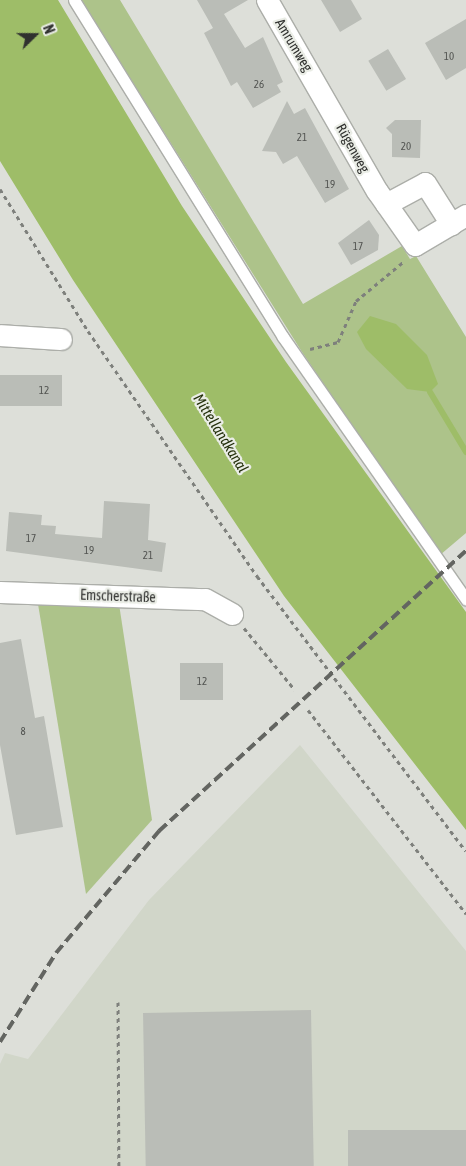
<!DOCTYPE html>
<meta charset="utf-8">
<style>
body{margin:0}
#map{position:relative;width:466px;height:1166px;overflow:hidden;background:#dddfd9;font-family:"Asap Condensed",sans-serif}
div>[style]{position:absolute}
.built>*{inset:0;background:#d1d6c9}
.green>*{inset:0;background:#adc38a}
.water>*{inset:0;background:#9ebd68}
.stream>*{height:6px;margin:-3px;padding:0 3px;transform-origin:3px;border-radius:3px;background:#9ebd68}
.building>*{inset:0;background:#babdb7;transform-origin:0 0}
.path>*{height:3px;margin-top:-1.5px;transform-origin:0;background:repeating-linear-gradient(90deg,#7e807c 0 4px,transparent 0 8px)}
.roads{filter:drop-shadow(1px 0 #acaea9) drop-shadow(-1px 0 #acaea9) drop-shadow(0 1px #acaea9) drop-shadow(0 -1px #acaea9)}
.lane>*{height:11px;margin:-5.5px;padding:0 5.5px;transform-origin:5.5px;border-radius:5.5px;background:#fff}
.street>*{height:21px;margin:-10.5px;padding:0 10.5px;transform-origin:10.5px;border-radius:10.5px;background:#fff}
.rail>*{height:4px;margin-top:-2px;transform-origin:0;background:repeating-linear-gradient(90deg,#636561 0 10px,transparent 0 15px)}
span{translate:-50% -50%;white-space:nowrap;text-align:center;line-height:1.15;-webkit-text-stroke:4.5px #eaede6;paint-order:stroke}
.number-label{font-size:11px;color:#525451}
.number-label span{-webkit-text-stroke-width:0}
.street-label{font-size:14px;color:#30312f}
.water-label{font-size:15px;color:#25310d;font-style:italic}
.north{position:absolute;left:10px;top:10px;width:50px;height:50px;-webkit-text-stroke:4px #eaede6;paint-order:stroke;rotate:68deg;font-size:14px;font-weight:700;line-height:20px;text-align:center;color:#30312f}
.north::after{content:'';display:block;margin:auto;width:18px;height:22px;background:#30312f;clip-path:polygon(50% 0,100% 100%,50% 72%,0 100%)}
</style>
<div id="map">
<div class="built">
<div style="clip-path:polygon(300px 745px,466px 951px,466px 1166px,0 1166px,0 1064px,5px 1053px,28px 1059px,149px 900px)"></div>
</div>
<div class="green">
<div style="clip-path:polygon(81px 0,120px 0,303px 304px,402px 246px,410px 259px,416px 256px,466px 337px,466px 533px,440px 555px,302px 352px)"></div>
<div style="clip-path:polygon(37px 598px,119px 604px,152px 820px,86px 894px)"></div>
</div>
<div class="water">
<div style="clip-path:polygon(0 0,58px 0,182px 206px,286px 362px,466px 612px,466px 830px,284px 596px,73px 280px,0 161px)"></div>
<div style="clip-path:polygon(370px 316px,396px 324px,427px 355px,438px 384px,430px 392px,407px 389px,366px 349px,357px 332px)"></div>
</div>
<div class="stream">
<div style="left:430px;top:392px;width:70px;rotate:59deg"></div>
</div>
<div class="building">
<div style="clip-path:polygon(197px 0,248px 0,224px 14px,245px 48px,263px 37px,283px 82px,277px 85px,281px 92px,253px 108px,237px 82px,231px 86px,204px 33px,213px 28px)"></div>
<div style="clip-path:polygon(321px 0,351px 0,362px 19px,340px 32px)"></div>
<div style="clip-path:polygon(466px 19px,466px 68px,446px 80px,425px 43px)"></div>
<div style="left:388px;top:49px;width:35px;height:23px;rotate:59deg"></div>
<div style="clip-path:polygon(287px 101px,294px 114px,305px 108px,349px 189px,325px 203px,297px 156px,283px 164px,276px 152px,262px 151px)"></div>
<div style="clip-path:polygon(395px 120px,421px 120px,420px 158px,392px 157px,392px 134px,386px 128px)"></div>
<div style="clip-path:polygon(369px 220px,379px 235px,378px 250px,351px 265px,338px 243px)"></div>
<div style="left:0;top:375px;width:62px;height:31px"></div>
<div style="clip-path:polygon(104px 501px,150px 504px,148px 540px,166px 543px,162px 572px,6px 551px,9px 512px,42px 515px,41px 525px,56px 526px,55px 534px,102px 538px)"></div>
<div style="clip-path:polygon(21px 639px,35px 718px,44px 716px,63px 827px,16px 835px,0 745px,0 643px)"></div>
<div style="left:180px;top:663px;width:43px;height:37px"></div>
<div style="left:311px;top:1010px;width:156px;height:168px;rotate:89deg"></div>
<div style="left:466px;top:1130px;width:36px;height:118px;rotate:90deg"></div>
</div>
<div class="path">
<div style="left:0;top:189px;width:167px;rotate:58.2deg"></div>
<div style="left:88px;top:331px;width:298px;rotate:55.4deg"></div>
<div style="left:257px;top:576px;width:345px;rotate:52.8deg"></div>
<div style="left:310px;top:349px;width:29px;rotate:-14deg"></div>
<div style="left:338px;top:342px;width:45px;rotate:-66.3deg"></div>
<div style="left:356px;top:301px;width:61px;rotate:-39.7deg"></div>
<div style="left:244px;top:628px;width:80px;rotate:50.6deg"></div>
<div style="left:308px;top:710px;width:258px;rotate:52.2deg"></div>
<div style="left:118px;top:1002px;width:164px;rotate:89.7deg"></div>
</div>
<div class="roads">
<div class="lane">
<div style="left:74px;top:0;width:397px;rotate:58.2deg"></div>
<div style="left:283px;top:337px;width:320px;rotate:55.1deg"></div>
</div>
<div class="street">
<div style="left:267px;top:0;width:220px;rotate:60.1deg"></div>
<div style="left:377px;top:191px;width:66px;rotate:54.9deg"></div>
<div style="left:415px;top:245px;width:59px;rotate:-30.5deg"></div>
<div style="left:386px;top:204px;width:44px;rotate:-28.3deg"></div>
<div style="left:425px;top:183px;width:49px;rotate:57.6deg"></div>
<div style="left:0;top:335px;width:61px;rotate:3.8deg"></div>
<div style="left:0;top:592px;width:205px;rotate:2deg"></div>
<div style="left:205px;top:599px;width:31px;rotate:29deg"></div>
</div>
</div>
<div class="rail">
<div style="left:0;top:1042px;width:105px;rotate:-57.8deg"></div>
<div style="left:56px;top:953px;width:160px;rotate:-49.8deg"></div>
<div style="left:159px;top:831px;width:416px;rotate:-42.4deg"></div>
</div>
<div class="number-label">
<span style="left:449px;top:56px">10</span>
<span style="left:259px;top:84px">26</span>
<span style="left:302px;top:137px">21</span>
<span style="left:406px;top:146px">20</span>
<span style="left:330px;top:184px">19</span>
<span style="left:358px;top:246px">17</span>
<span style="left:44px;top:390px">12</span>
<span style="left:31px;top:538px">17</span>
<span style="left:89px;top:550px">19</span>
<span style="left:148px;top:555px">21</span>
<span style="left:202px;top:681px">12</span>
<span style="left:23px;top:731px">8</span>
</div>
<div class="street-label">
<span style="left:294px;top:45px;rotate:59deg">Amrumweg</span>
<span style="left:353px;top:148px;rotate:61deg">Rügenweg</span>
<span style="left:118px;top:596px;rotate:2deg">Emscherstraße</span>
</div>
<div class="water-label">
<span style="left:221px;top:433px;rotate:58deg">Mittellandkanal</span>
</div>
<div class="north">N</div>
</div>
